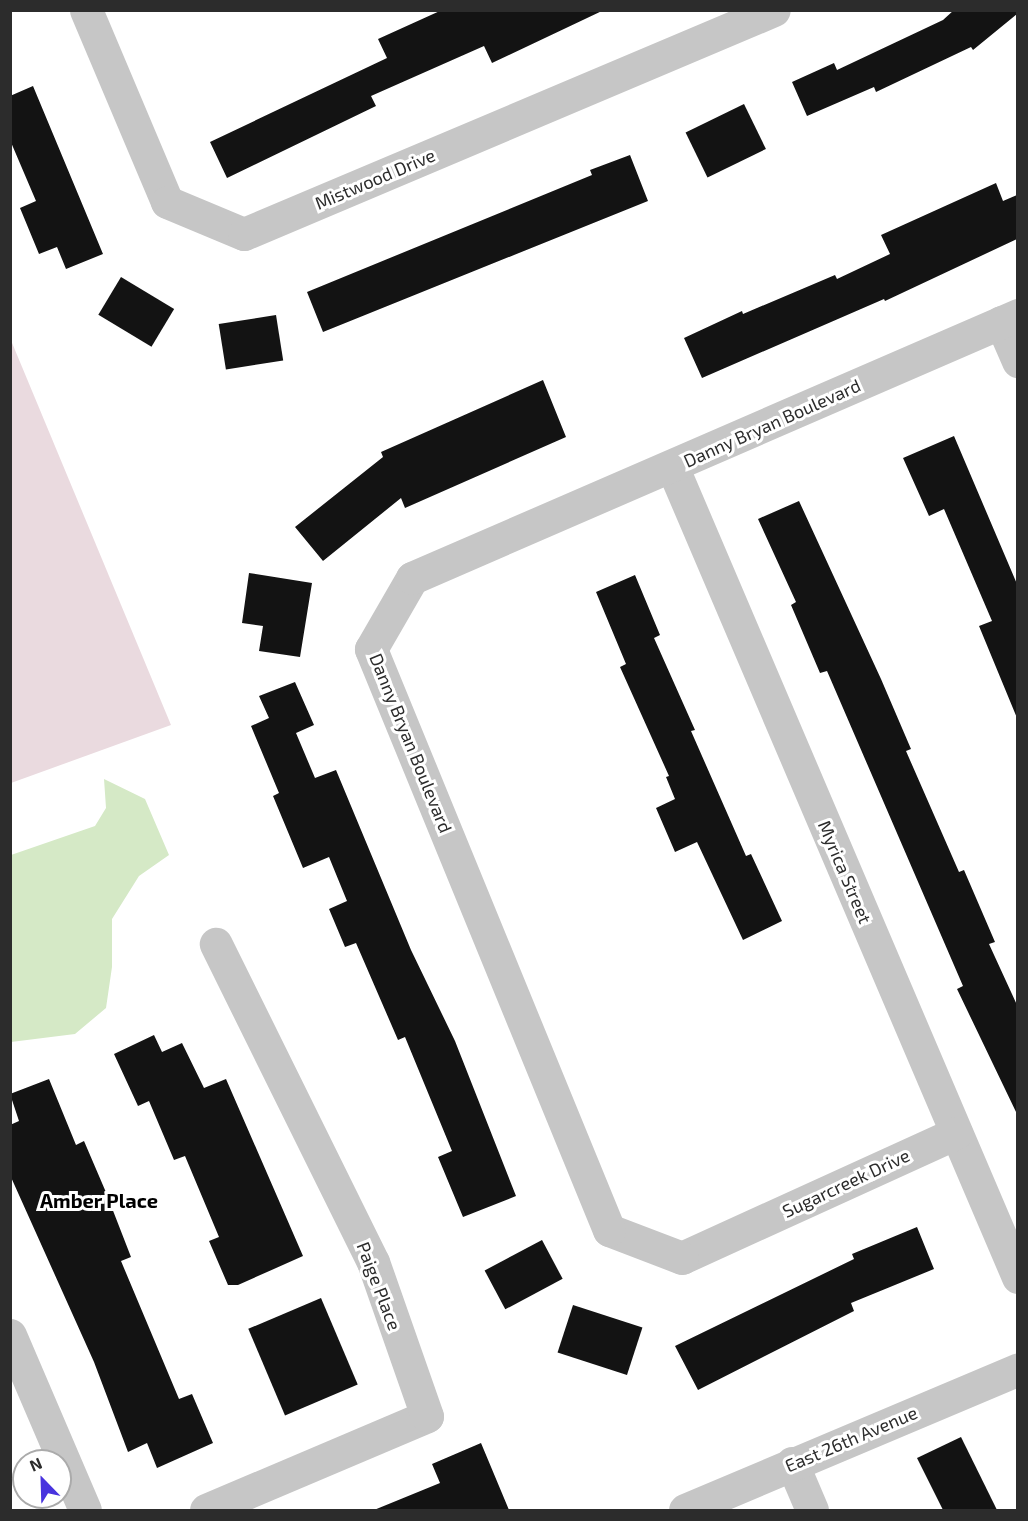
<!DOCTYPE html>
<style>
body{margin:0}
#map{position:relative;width:1028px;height:1521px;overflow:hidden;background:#fff;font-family:"Exo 2",sans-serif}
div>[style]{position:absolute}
.green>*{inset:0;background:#eadadf}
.water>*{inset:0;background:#d5e9c6}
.building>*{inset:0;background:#131313;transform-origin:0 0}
.minor>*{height:33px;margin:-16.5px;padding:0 16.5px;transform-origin:16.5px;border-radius:16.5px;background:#c6c6c6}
span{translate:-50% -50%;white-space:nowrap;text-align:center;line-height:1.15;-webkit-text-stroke:6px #fff;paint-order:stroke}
.street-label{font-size:18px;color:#2c2c2c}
.neighbourhood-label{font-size:20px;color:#000;font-weight:700}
.frame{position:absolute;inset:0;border:12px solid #2c2c2c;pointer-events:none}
.north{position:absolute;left:12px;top:1449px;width:60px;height:60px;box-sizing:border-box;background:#fff;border:2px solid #ababab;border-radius:50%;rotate:337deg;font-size:16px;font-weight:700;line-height:24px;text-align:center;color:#2c2c2c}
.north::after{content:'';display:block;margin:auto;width:21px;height:27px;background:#4833de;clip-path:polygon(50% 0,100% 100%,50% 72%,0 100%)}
</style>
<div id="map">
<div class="green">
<div style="clip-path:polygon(10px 338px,171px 725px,11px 783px,10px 783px)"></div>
</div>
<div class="water">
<div style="clip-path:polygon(104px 779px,145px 799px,169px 855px,139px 876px,112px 919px,112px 967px,106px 1008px,75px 1034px,11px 1042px,11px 855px,95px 826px,106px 808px)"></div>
</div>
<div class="building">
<div style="clip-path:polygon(442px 10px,604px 10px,492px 63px,484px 46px,371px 96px,376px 106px,227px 178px,210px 142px,387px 58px,378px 39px)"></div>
<div style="clip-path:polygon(954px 10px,1017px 10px,1017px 14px,973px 50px,971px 47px,876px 92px,874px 87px,807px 116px,792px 82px,834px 63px,837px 70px,943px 20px)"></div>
<div style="clip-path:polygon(33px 86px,103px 254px,66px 269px,57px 247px,39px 254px,20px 208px,36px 201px,10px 140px,10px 96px)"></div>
<div style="left:744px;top:104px;width:50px;height:65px;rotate:64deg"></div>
<div style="clip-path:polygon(630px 155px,648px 201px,323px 332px,307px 292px,592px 175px,590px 170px)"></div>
<div style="clip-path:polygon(996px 183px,1003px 201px,1017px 195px,1017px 239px,885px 301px,884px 299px,702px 378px,684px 338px,742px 311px,743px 314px,835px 275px,837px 279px,890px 254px,881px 235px)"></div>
<div style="left:121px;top:277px;width:62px;height:44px;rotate:31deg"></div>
<div style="left:276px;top:315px;width:46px;height:58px;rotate:81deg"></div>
<div style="clip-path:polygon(543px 380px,566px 437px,405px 508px,401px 498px,323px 561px,295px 527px,383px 457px,381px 452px)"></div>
<div style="clip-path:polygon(954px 436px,1017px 584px,1017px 718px,979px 626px,992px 621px,944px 509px,929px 516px,903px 458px)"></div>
<div style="clip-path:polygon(799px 501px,881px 679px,911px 749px,906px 751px,959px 872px,964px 870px,995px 942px,989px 944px,1017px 1005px,1017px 1114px,957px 989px,963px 986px,827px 671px,820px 673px,791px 605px,796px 602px,758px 519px)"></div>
<div style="clip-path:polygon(249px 573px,312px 583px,300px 657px,259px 651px,263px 626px,242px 623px)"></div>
<div style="clip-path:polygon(635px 575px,660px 635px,654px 638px,695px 730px,691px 731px,746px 856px,751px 854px,782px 921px,743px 940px,697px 842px,675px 852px,656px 808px,675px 799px,666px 777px,669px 776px,620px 667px,626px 664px,596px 592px)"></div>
<div style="clip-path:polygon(295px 682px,314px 725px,296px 733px,315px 778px,336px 770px,411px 950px,455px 1041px,516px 1196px,463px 1217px,438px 1157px,452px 1151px,405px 1037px,398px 1040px,356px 943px,345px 947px,329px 909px,347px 901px,329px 857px,303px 868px,273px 796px,279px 793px,251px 726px,269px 718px,259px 696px)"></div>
<div style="clip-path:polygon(154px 1035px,162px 1052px,182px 1043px,204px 1088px,226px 1079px,303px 1256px,238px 1285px,228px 1285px,209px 1241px,219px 1237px,185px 1156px,174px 1160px,149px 1101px,138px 1106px,114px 1054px)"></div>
<div style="clip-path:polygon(49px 1079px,76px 1145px,84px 1141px,105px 1190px,131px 1257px,121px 1261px,179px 1399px,192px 1394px,213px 1443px,157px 1468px,147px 1443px,128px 1452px,94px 1362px,10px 1175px,10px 1125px,19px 1121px,10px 1094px)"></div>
<div style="clip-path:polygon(917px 1227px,934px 1269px,851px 1303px,854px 1311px,698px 1390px,675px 1346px,854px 1259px,852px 1254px)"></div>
<div style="left:542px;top:1240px;width:44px;height:65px;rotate:62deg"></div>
<div style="left:321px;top:1298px;width:94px;height:79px;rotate:67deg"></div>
<div style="left:573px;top:1305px;width:73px;height:50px;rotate:18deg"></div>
<div style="clip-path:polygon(961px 1437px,997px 1510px,943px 1510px,917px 1458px)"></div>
<div style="clip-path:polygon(481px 1443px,509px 1510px,374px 1510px,440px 1483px,432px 1464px)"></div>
</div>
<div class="minor">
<div style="left:86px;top:10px;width:208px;rotate:67.1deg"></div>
<div style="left:167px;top:202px;width:83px;rotate:22.6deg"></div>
<div style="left:244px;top:234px;width:575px;rotate:-22.91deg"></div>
<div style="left:1001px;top:322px;width:43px;rotate:66.4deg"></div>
<div style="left:672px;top:466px;width:882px;rotate:66.9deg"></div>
<div style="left:956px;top:1133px;width:301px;rotate:155.5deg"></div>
<div style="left:682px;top:1258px;width:78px;rotate:-159deg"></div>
<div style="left:609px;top:1230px;width:628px;rotate:-112.28deg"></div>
<div style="left:371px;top:649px;width:82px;rotate:-60deg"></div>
<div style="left:412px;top:578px;width:661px;rotate:-23.46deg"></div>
<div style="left:10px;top:1335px;width:190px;rotate:66.8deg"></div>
<div style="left:792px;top:1463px;width:51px;rotate:66.9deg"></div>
<div style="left:206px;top:1510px;width:240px;rotate:-23deg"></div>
<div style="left:427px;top:1416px;width:163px;rotate:-109.3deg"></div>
<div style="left:373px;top:1262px;width:355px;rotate:-116.3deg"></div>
<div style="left:685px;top:1510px;width:362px;rotate:-22.9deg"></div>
</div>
<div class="street-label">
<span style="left:375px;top:179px;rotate:-23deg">Mistwood Drive</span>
<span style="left:772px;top:423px;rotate:-24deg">Danny Bryan Boulevard</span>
<span style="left:411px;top:743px;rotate:68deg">Danny Bryan Boulevard</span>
<span style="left:845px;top:872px;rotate:67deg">Myrica Street</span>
<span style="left:846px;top:1183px;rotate:-25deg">Sugarcreek Drive</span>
<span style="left:379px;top:1286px;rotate:69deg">Paige Place</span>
<span style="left:851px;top:1439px;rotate:-23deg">East 26th Avenue</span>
</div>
<div class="neighbourhood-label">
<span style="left:99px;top:1200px">Amber Place</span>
</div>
<div class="frame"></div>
<div class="north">N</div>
</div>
